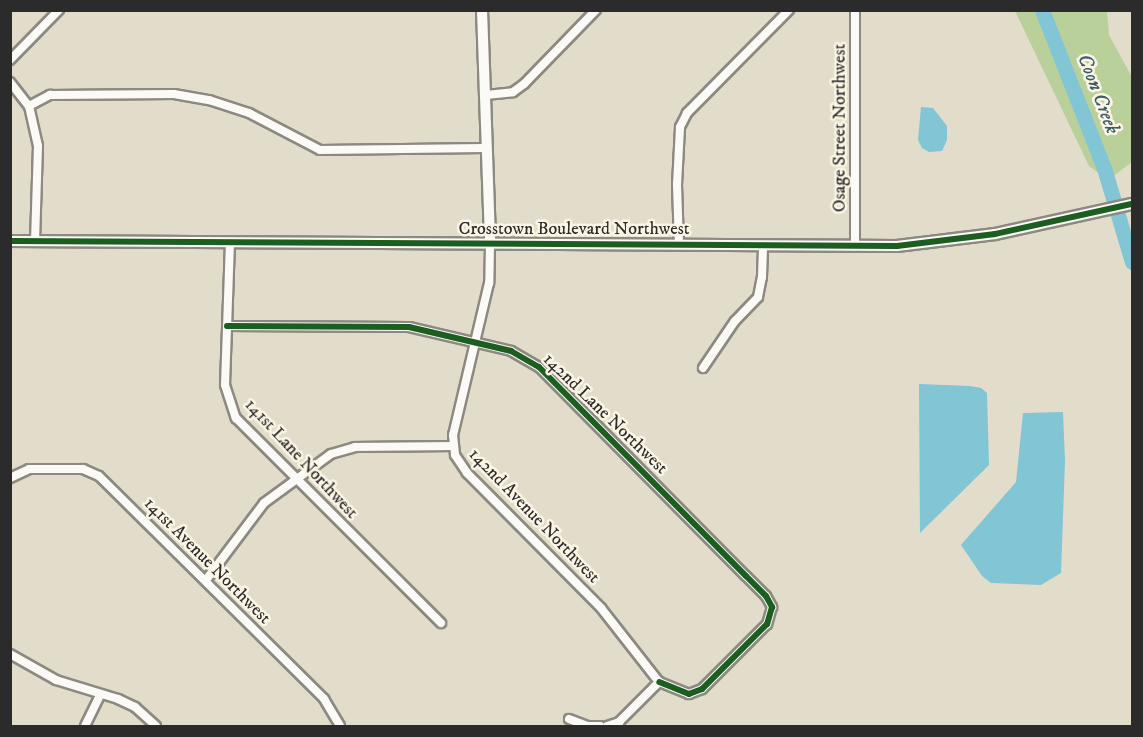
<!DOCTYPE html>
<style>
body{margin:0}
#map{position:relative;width:1143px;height:737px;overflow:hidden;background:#e2dcca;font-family:"IM FELL DW Pica",serif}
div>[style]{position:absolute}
.green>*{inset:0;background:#b9d09b}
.water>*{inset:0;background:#82c5d4}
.river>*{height:15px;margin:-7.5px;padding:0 7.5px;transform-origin:7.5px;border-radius:7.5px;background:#82c5d4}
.roads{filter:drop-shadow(2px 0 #8c8980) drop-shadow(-2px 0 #8c8980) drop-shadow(0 2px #8c8980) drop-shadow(0 -2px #8c8980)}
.street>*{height:8px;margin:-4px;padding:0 4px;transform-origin:4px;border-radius:4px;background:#fbfaf7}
.secondary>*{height:10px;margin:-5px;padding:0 5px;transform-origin:5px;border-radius:5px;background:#fbfaf7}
.cycleway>*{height:6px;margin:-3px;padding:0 3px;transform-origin:3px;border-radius:3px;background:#1b5e20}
span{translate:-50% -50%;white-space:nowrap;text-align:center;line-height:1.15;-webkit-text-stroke:5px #fcf5e5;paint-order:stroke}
.street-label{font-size:18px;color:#2b2b2b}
.water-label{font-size:20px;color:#3b5d68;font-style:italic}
.frame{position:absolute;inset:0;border:12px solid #2b2b2b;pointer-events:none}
</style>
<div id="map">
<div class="green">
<div style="clip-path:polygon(1015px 11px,1107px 11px,1109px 35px,1132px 77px,1132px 162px,1108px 180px,1089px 166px)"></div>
</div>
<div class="water">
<div style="clip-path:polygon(921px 107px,933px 108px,947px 126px,947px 140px,942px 151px,929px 152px,922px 148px,918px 140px)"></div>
<div style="clip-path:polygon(919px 384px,970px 386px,981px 388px,987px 393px,989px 465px,920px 533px)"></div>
<div style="clip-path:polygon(1063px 412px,1065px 461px,1061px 573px,1041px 585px,991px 583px,982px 576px,961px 545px,1016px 482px,1023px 413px)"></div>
</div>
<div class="river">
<div style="left:1042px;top:10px;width:170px;rotate:68.6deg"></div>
<div style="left:1104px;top:168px;width:98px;rotate:73.4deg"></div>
</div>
<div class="roads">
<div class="street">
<div style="left:855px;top:10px;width:236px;rotate:90deg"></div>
<div style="left:10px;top:60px;width:70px;rotate:-45.6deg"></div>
<div style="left:10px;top:82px;width:31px;rotate:52deg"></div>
<div style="left:29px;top:106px;width:41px;rotate:77.3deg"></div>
<div style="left:38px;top:146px;width:95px;rotate:91.8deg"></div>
<div style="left:486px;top:95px;width:27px;rotate:-6deg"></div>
<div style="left:513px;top:92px;width:14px;rotate:-36deg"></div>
<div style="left:524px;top:84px;width:103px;rotate:-45.8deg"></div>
<div style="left:29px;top:106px;width:24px;rotate:-28deg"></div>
<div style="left:50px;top:95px;width:124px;rotate:-0.5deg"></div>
<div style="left:174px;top:94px;width:36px;rotate:10deg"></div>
<div style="left:209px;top:100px;width:42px;rotate:18deg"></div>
<div style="left:249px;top:113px;width:80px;rotate:27.5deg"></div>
<div style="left:320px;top:150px;width:165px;rotate:-0.7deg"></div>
<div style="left:230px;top:242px;width:143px;rotate:92deg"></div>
<div style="left:225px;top:385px;width:35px;rotate:72deg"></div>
<div style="left:236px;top:418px;width:290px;rotate:45deg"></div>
<div style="left:490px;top:244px;width:39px;rotate:91deg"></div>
<div style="left:489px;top:283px;width:156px;rotate:103.3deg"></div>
<div style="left:453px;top:435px;width:20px;rotate:84deg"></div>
<div style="left:455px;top:455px;width:22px;rotate:56deg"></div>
<div style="left:467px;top:473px;width:190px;rotate:45.2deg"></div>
<div style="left:601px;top:608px;width:94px;rotate:51.9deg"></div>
<div style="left:679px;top:245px;width:60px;rotate:-91.9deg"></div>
<div style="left:677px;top:185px;width:58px;rotate:-87deg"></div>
<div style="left:680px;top:127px;width:16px;rotate:-63deg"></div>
<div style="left:687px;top:113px;width:145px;rotate:-45.3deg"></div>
<div style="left:227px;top:326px;width:182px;rotate:0.3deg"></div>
<div style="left:409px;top:327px;width:105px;rotate:13.2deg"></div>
<div style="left:511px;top:351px;width:32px;rotate:30deg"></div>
<div style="left:539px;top:367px;width:294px;rotate:45.3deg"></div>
<div style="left:746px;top:576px;width:28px;rotate:45deg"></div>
<div style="left:766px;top:596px;width:13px;rotate:61deg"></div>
<div style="left:772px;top:607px;width:18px;rotate:106deg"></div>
<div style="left:767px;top:624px;width:92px;rotate:135deg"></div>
<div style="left:702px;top:689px;width:14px;rotate:159deg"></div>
<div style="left:689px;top:694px;width:32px;rotate:-158deg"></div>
<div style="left:703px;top:368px;width:57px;rotate:-55.8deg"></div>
<div style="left:735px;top:321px;width:33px;rotate:-46deg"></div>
<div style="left:758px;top:297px;width:20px;rotate:-79deg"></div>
<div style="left:762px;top:277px;width:31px;rotate:-88deg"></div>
<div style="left:10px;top:478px;width:21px;rotate:-25deg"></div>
<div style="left:29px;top:469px;width:54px"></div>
<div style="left:83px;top:469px;width:17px;rotate:24deg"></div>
<div style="left:99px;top:476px;width:317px;rotate:44.7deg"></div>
<div style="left:324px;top:699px;width:31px;rotate:59deg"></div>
<div style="left:206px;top:580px;width:96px;rotate:-53deg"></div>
<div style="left:264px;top:503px;width:83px;rotate:-36.2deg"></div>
<div style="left:331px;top:454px;width:25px;rotate:-16deg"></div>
<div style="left:355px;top:447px;width:97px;rotate:-0.6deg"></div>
<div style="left:10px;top:654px;width:53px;rotate:29.5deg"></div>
<div style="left:56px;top:680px;width:65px;rotate:17deg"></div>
<div style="left:118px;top:699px;width:19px;rotate:25deg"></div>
<div style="left:135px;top:707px;width:28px;rotate:42deg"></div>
<div style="left:569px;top:719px;width:19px;rotate:21deg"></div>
<div style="left:587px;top:726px;width:13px"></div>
<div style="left:85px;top:726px;width:34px;rotate:-64deg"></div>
<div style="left:607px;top:726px;width:13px;rotate:-18deg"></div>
<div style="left:619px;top:722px;width:57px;rotate:-45deg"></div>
</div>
<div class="secondary">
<div style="left:482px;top:10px;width:234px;rotate:88deg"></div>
<div style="left:10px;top:241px;width:887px;rotate:0.32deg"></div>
<div style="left:897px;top:246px;width:99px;rotate:-7deg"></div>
<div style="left:995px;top:234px;width:140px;rotate:-12.4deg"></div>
</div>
</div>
<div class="cycleway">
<div style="left:10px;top:241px;width:887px;rotate:0.32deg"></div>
<div style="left:897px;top:246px;width:99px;rotate:-7deg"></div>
<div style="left:995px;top:234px;width:140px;rotate:-12.4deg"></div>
<div style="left:227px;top:326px;width:182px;rotate:0.3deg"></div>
<div style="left:409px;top:327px;width:105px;rotate:13.2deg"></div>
<div style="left:511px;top:351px;width:32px;rotate:30deg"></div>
<div style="left:539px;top:367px;width:294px;rotate:45.3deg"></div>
<div style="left:746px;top:576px;width:28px;rotate:45deg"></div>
<div style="left:766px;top:596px;width:13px;rotate:61deg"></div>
<div style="left:772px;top:607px;width:18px;rotate:106deg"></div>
<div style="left:767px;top:624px;width:92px;rotate:135deg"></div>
<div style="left:702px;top:689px;width:14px;rotate:159deg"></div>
<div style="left:689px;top:694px;width:32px;rotate:-158deg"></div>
</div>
<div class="street-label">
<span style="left:840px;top:128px;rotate:-90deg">Osage Street Northwest</span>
<span style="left:574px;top:229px">Crosstown Boulevard Northwest</span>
<span style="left:605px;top:414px;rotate:44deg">142nd Lane Northwest</span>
<span style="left:301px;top:459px;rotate:47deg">141st Lane Northwest</span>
<span style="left:534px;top:516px;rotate:46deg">142nd Avenue Northwest</span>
<span style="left:207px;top:561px;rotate:45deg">141st Avenue Northwest</span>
</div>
<div class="water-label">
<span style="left:1098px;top:94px;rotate:69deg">Coon Creek</span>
</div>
<div class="frame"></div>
</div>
